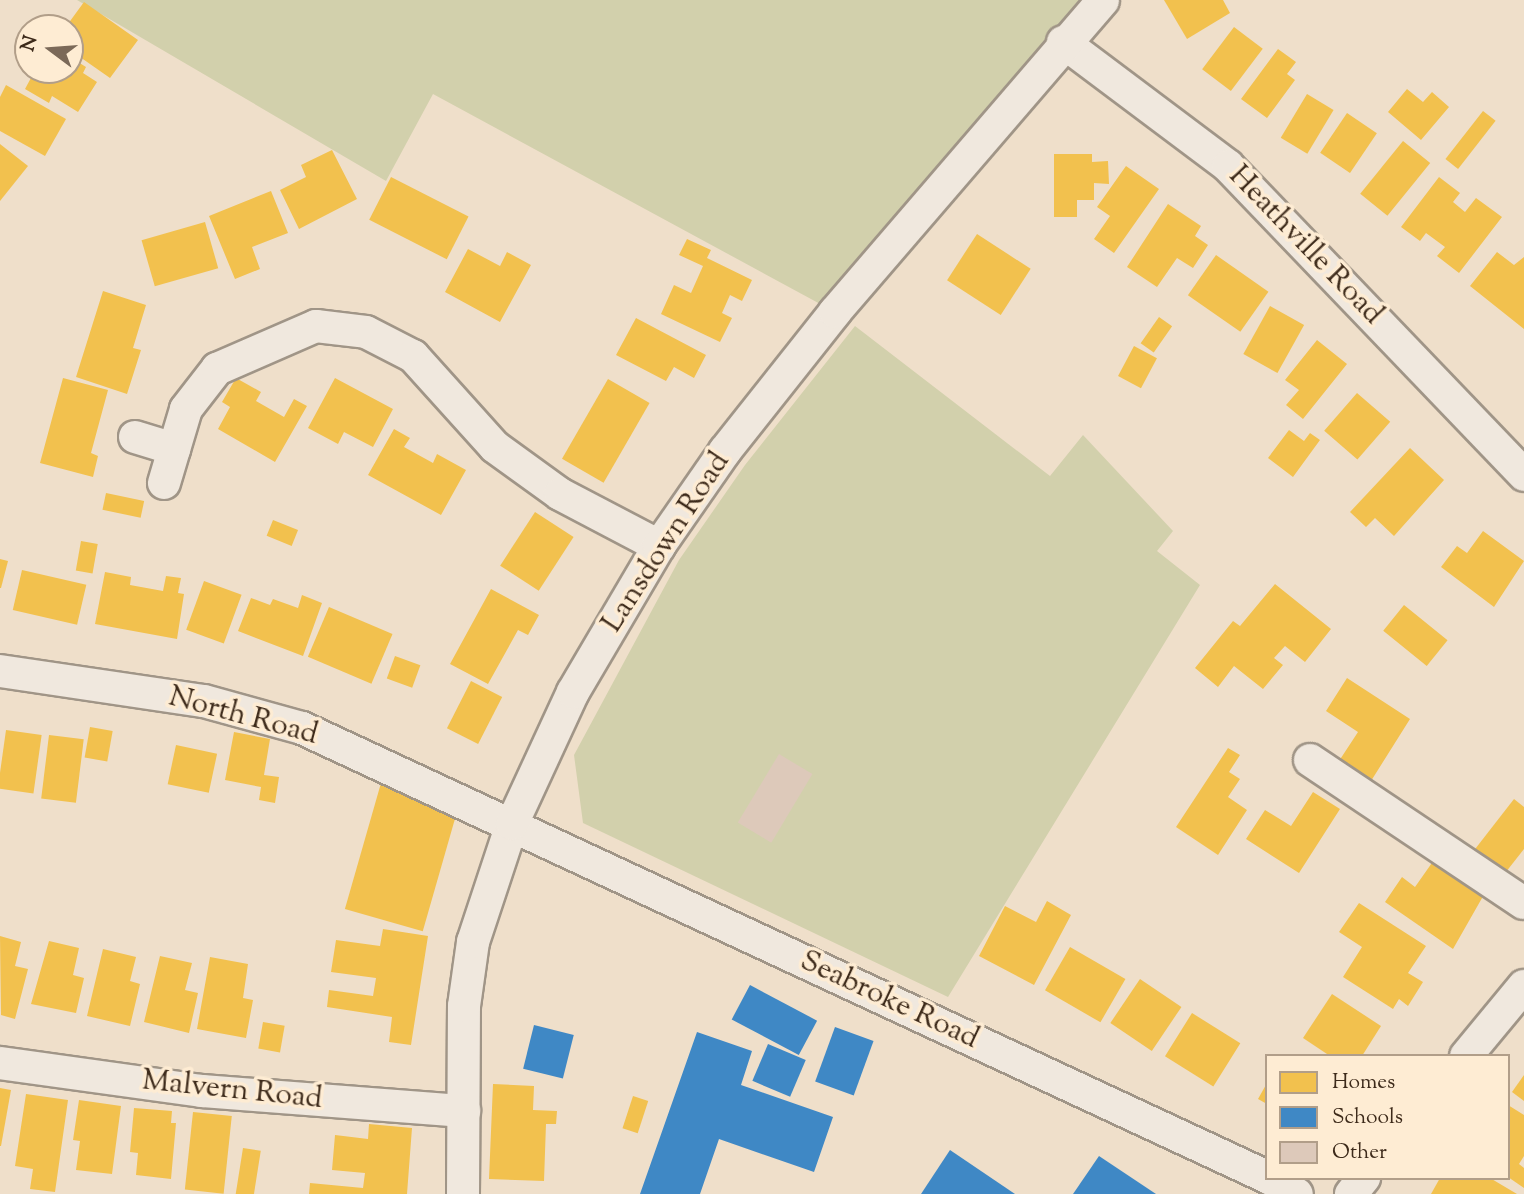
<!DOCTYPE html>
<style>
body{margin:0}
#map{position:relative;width:1524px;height:1194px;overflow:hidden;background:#efdfca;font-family:"Sorts Mill Goudy",serif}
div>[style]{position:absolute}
.green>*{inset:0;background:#d2d0ac}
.homes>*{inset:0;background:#f2c14e;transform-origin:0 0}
.schools>*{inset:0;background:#3f88c5;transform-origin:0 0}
.building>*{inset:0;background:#ddc9ba;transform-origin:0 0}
.roads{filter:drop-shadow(2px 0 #a09587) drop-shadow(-2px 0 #a09587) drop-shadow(0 2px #a09587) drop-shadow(0 -2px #a09587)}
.minor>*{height:32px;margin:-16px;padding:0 16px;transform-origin:16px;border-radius:16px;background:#f0e8de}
span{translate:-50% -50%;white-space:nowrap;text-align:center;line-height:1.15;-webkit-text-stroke:7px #feecd3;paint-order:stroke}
.street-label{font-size:30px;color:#3d2a1a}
.legend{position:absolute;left:1265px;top:1054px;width:245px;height:126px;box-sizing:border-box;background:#feecd3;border:2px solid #b19e89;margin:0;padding:9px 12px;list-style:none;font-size:21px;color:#3d2a1a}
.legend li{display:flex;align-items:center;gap:14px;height:35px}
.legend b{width:35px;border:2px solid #b19e89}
.north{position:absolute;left:14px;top:14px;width:70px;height:70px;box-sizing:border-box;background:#feecd3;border:2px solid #b19e89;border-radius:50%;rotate:286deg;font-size:19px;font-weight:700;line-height:28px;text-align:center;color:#3d2a1a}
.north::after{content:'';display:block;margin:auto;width:24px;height:32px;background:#7b6958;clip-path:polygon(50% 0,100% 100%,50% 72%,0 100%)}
</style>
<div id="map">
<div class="green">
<div style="clip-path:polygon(77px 0,1103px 0,835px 312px,433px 94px,386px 181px)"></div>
<div style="clip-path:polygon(855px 326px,1050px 476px,1083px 435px,1173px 531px,1157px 551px,1200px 585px,948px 997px,583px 823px,574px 755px,679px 560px,745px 465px)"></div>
</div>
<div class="homes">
<div style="clip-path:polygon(1164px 0,1223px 0,1230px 13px,1187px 39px)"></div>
<div style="clip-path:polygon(84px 2px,138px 40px,110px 78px,70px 50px,70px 28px,65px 28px)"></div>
<div style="left:1234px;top:27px;width:36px;height:53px;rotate:37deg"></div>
<div style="clip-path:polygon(1278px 49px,1296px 62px,1287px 74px,1295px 80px,1267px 118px,1241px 99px)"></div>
<div style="clip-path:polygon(70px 57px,86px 67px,83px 73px,97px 82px,78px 112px,52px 96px,49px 103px,25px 89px,32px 76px,27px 70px,70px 70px)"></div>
<div style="clip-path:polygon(6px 85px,66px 119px,45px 156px,0 131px,0 97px)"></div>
<div style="clip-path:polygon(1407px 89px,1423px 102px,1432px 92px,1449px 107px,1421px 140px,1388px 112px)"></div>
<div style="left:1307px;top:94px;width:31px;height:51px;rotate:31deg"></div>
<div style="left:1483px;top:111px;width:16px;height:61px;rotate:38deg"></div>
<div style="left:1347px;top:113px;width:36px;height:48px;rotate:34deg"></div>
<div style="left:1403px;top:141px;width:35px;height:68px;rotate:39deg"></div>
<div style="clip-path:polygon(0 144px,28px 166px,0 201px)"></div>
<div style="clip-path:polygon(332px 150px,357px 199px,299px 229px,280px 190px,306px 177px,301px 165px)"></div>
<div style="clip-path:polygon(1054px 154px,1092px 154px,1092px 162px,1108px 161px,1109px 184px,1094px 183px,1094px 200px,1077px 200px,1077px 217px,1054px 217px)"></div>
<div style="clip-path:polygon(1126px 166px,1159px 189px,1114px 253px,1094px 239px,1110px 216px,1097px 207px)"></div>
<div style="left:391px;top:177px;width:87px;height:48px;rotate:27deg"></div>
<div style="clip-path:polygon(1439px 177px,1460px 193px,1453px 202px,1465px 212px,1476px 198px,1502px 217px,1459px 273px,1437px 256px,1445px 247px,1426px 233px,1420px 241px,1401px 227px)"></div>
<div style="clip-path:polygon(271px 191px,288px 233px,252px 247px,260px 269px,235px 279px,209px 216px)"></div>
<div style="clip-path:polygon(1168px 204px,1201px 226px,1195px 236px,1208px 245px,1193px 268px,1177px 258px,1157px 287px,1127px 267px)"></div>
<div style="left:205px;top:222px;width:48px;height:66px;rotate:74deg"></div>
<div style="left:977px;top:234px;width:64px;height:55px;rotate:33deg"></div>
<div style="clip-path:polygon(687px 239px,711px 250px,707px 258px,752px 280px,742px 301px,730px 295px,722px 313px,732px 318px,720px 342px,661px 314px,674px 285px,691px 293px,703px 266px,679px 255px)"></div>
<div style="clip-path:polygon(468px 249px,500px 266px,507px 252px,531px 265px,500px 322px,445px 292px)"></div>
<div style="clip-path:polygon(1497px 252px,1514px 265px,1524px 257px,1524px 329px,1470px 286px)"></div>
<div style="left:1216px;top:255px;width:64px;height:49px;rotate:35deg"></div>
<div style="clip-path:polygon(103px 291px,146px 305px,133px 348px,141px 350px,127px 394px,76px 377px)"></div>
<div style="left:1270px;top:306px;width:39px;height:55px;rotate:29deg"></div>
<div style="left:1159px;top:317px;width:16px;height:32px;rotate:35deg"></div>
<div style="clip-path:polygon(636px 318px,706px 355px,694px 378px,674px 367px,666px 381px,616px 355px)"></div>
<div style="clip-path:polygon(1317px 340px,1347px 364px,1303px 419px,1286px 405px,1299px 390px,1285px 380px)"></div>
<div style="left:1134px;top:346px;width:26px;height:34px;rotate:28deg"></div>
<div style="clip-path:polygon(63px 378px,108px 390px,91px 453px,98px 456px,93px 477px,40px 463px)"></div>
<div style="clip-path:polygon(236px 378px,261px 392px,256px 401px,284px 417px,294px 399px,307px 406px,275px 462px,218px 429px,230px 407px,222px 402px)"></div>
<div style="clip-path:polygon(335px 378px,393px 409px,373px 447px,344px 432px,338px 444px,308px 428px)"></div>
<div style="left:608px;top:379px;width:48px;height:92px;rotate:30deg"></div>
<div style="left:1357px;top:393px;width:44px;height:50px;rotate:41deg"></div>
<div style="clip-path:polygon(394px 429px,410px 438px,404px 447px,433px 463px,437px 454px,466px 470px,441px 515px,368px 475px)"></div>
<div style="clip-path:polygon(1289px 430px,1304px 441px,1310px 433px,1320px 440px,1293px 477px,1268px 458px)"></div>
<div style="clip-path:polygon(1410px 448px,1444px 480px,1394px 536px,1375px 518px,1366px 527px,1350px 512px)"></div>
<div style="left:106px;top:493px;width:39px;height:17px;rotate:12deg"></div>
<div style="left:535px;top:512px;width:46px;height:64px;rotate:33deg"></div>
<div style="left:273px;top:520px;width:27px;height:17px;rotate:22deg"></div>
<div style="clip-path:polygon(1483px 531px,1524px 561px,1494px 607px,1441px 567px,1457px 546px,1467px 553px)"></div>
<div style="left:81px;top:541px;width:17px;height:30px;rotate:10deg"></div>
<div style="clip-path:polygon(0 559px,8px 561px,1px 588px,0 588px)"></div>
<div style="left:22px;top:570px;width:66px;height:41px;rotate:13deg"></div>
<div style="clip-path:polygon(105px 572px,131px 577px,130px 585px,163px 591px,166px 576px,181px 578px,178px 593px,184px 594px,177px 639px,95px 624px)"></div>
<div style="left:204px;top:581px;width:40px;height:52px;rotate:20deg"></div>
<div style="clip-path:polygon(1275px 584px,1331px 629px,1305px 662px,1285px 646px,1274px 658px,1283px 665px,1263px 689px,1234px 666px,1218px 687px,1195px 668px,1233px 621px,1240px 626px)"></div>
<div style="clip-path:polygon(491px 589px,539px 615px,528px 635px,518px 630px,488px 684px,450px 664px)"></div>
<div style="clip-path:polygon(302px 595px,322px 603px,303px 656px,238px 631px,251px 598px,270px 605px,273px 599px,298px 608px)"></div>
<div style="left:1404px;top:605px;width:56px;height:33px;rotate:39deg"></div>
<div style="left:329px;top:607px;width:69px;height:54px;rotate:23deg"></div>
<div style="left:395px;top:656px;width:27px;height:24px;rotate:20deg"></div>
<div style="clip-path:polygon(1347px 678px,1410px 719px,1371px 781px,1339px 761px,1358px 732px,1326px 711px)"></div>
<div style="left:471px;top:681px;width:35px;height:53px;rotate:27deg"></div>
<div style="left:90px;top:727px;width:23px;height:31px;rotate:10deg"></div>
<div style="left:6px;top:730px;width:36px;height:59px;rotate:8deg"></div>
<div style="clip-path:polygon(234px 732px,270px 739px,264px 775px,279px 777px,275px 803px,259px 800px,261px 787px,225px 780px)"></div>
<div style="left:49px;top:735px;width:35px;height:64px;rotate:7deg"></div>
<div style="left:176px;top:745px;width:42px;height:40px;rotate:12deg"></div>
<div style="clip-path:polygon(1228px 748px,1240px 755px,1229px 772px,1240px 779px,1228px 797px,1247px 810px,1218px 855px,1176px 827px)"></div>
<div style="left:381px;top:783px;width:81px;height:131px;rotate:16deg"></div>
<div style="clip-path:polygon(1313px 792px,1340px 809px,1299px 873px,1246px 839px,1265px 810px,1291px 826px)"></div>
<div style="clip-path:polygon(1514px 799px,1524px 807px,1524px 849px,1502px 877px,1472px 853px)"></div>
<div style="clip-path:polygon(1441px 850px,1490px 884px,1453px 949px,1385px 902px,1402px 877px,1415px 887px)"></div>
<div style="clip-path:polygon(1047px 901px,1071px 915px,1034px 985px,979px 956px,1005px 906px,1036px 922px)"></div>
<div style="clip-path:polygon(1359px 903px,1426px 946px,1408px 973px,1423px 982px,1408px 1006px,1399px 999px,1393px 1009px,1343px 977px,1362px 947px,1339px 932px)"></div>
<div style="clip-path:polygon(383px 929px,428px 936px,411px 1045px,389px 1042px,392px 1017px,327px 1007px,329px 990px,373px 996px,376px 978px,331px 972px,336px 940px,380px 946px)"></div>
<div style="clip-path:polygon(0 936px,21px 942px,15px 966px,28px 969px,15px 1019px,1px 1015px)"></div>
<div style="clip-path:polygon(49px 941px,79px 948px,73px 975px,84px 978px,76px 1013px,31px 1004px)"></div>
<div style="left:1070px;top:947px;width:64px;height:50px;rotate:30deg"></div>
<div style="clip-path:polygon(103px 949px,136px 957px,130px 981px,140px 984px,130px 1026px,87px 1016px)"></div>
<div style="clip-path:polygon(160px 956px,192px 963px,185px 990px,198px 993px,189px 1033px,144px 1022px)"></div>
<div style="clip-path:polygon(210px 957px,248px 964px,243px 998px,253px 1000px,246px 1038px,197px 1029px)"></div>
<div style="left:1140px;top:979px;width:50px;height:53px;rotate:34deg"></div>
<div style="clip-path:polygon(1332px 994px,1381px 1026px,1362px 1056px,1330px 1056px,1303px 1038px)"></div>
<div style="left:1192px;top:1013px;width:57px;height:51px;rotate:32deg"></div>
<div style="left:263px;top:1022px;width:22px;height:27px;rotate:10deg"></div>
<div style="clip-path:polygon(1524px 1075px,1524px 1101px,1512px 1092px)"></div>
<div style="clip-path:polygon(1267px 1083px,1267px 1104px,1258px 1099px)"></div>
<div style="clip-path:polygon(493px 1084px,534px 1086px,533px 1110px,557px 1111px,556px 1124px,546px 1124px,544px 1181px,489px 1179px)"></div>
<div style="clip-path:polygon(0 1088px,11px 1090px,1px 1146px,0 1146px)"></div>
<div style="clip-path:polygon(26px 1094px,68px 1100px,55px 1192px,30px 1189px,33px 1169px,15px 1166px)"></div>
<div style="left:633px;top:1096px;width:16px;height:34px;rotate:18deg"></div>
<div style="clip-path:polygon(79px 1100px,121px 1106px,112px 1174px,76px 1170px,80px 1141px,73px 1140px)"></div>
<div style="clip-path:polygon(1508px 1105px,1524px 1115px,1524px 1156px,1519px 1164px,1524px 1168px,1524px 1188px,1508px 1177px)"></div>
<div style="clip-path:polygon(134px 1108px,172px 1111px,171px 1123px,176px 1123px,171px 1179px,136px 1175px,138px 1153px,130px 1152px)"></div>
<div style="left:193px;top:1112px;width:39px;height:78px;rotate:6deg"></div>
<div style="clip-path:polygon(369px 1124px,412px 1128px,407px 1194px,309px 1194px,310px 1183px,363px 1188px,365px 1173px,332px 1170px,335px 1135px,368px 1139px)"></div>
<div style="left:243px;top:1148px;width:18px;height:47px;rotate:9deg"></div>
<div style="clip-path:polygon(1440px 1178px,1490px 1178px,1517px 1194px,1431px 1194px)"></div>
</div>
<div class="schools">
<div style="left:750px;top:985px;width:76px;height:39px;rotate:28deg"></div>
<div style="left:534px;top:1025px;width:41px;height:45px;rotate:14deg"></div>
<div style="left:835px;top:1027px;width:41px;height:58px;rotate:20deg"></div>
<div style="clip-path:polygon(697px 1032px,752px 1051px,741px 1085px,833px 1117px,814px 1172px,719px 1139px,700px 1194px,640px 1194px)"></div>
<div style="left:768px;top:1044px;width:41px;height:40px;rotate:23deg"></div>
<div style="clip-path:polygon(950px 1150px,1015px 1194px,921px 1194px)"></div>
<div style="clip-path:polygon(1099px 1156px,1156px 1194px,1073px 1194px)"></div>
</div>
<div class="building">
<div style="left:779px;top:754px;width:39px;height:80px;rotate:31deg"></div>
</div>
<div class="roads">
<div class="minor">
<div style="left:1063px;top:42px;width:206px;rotate:36.9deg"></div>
<div style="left:1228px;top:166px;width:428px;rotate:46.2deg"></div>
<div style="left:135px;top:437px;width:41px;rotate:17.1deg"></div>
<div style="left:164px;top:483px;width:77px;rotate:-73.4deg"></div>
<div style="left:186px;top:409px;width:51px;rotate:-52.2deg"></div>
<div style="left:217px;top:369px;width:108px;rotate:-23.5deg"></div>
<div style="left:316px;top:326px;width:50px;rotate:6.8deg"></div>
<div style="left:366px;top:332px;width:53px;rotate:27.1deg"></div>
<div style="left:413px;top:356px;width:122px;rotate:48deg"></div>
<div style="left:495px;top:447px;width:80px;rotate:35.9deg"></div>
<div style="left:560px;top:494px;width:112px;rotate:27.7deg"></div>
<div style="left:0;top:671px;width:206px;rotate:8.4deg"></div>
<div style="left:204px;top:701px;width:102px;rotate:15.4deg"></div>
<div style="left:302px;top:728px;width:1064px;rotate:24.95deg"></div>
<div style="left:1310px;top:760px;width:257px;rotate:33.8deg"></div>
<div style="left:1466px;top:1056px;width:91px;rotate:-50.4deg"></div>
<div style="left:0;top:1063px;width:204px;rotate:7.9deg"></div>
<div style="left:202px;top:1091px;width:263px;rotate:4.4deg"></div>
<div style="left:1269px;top:1178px;width:32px;rotate:30deg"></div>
<div style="left:463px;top:1194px;width:188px;rotate:-89.7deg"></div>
<div style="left:464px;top:1006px;width:65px;rotate:-82deg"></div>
<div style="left:473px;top:942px;width:124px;rotate:-71.7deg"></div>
<div style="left:512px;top:824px;width:145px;rotate:-65.2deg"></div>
<div style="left:573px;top:692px;width:169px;rotate:-59.5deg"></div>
<div style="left:659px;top:546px;width:116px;rotate:-55.2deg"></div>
<div style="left:725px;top:451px;width:177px;rotate:-51.6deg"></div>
<div style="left:835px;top:312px;width:411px;rotate:-49.3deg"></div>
<div style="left:1351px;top:1194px;width:21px;rotate:-51deg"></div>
</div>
</div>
<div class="street-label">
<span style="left:1305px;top:246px;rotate:46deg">Heathville Road</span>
<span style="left:667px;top:543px;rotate:-57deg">Lansdown Road</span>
<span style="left:243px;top:717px;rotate:15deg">North Road</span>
<span style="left:889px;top:1001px;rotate:25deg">Seabroke Road</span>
<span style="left:232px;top:1091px;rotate:6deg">Malvern Road</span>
</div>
<ul class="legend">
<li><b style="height:19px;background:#f2c14e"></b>Homes</li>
<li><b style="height:19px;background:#3f88c5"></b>Schools</li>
<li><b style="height:19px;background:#ddc9ba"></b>Other</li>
</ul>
<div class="north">N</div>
</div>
